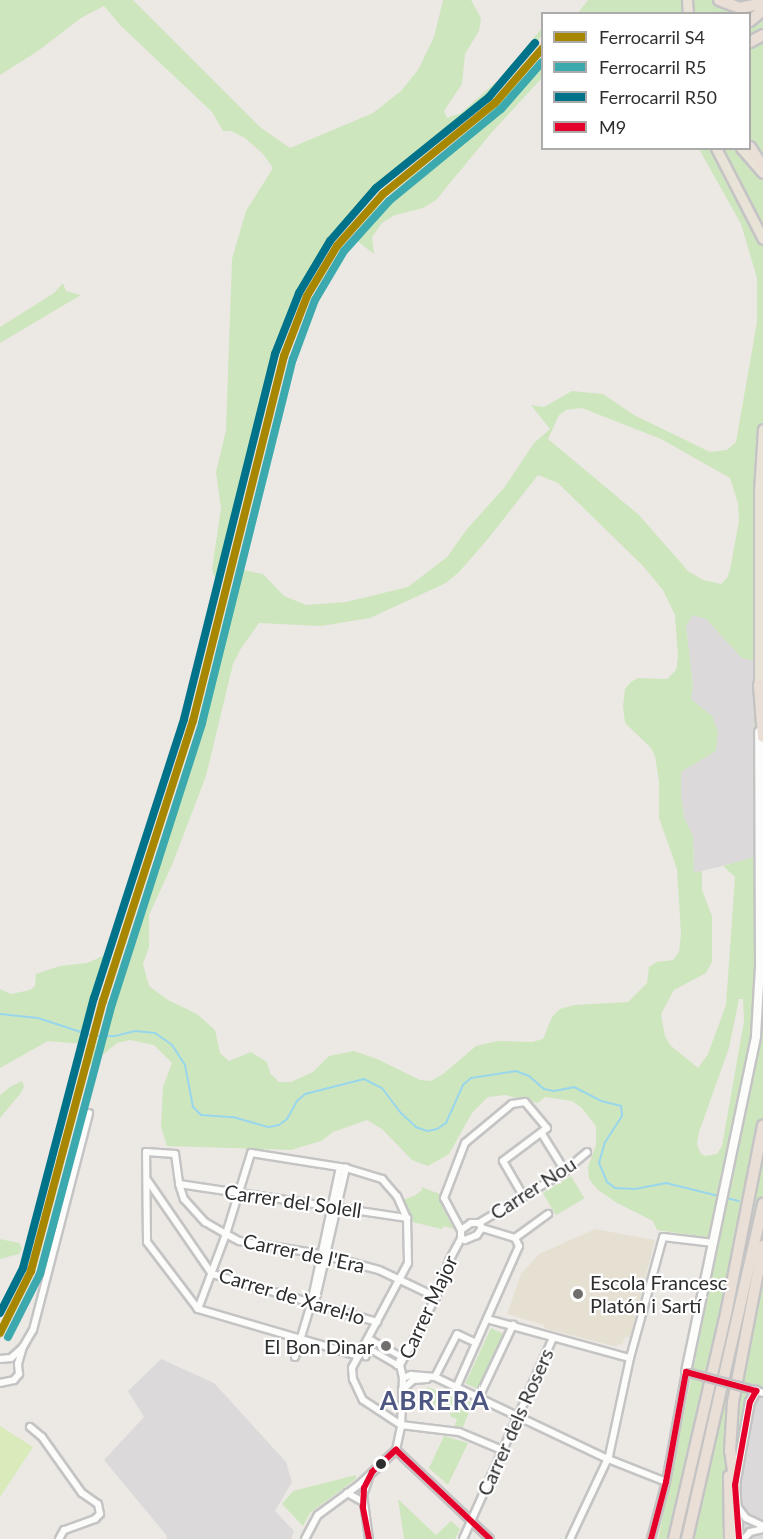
<!DOCTYPE html>
<meta charset="utf-8">
<style>
body{margin:0}
#map{position:relative;width:763px;height:1539px;overflow:hidden;background:#ece8e4;font-family:Lato,sans-serif}
div>[style]{position:absolute}
.industrial>*{inset:0;background:#dcd9db}
.education>*{inset:0;background:#e6e0d3}
.green>*{inset:0;background:#cee6be;transform-origin:0 0}
.pitch>*{inset:0;background:#d9eabb}
.stream>*{height:2px;margin:-1px;padding:0 1px;transform-origin:1px;border-radius:1px;background:#99d6ec}
.roads{filter:drop-shadow(2px 0 #c5c4c5) drop-shadow(-2px 0 #c5c4c5) drop-shadow(0 2px #c5c4c5) drop-shadow(0 -2px #c5c4c5)}
.pedestrian>*{height:4.5px;margin:-2.25px;padding:0 2.25px;transform-origin:2.25px;border-radius:2.25px;background:#fcfcfb}
.minor>*{height:6px;margin:-3px;padding:0 3px;transform-origin:3px;border-radius:3px;background:#fcfcfb}
.tertiary>*{height:8px;margin:-4px;padding:0 4px;transform-origin:4px;border-radius:4px;background:#fcfcfb}
.trunk>*{height:9px;margin:-4.5px;padding:0 4.5px;transform-origin:4.5px;border-radius:4.5px;background:#e9e2d6}
.motorway>*{height:10px;margin:-5px;padding:0 5px;transform-origin:5px;border-radius:5px;background:#eadfd6}
.bridges{filter:drop-shadow(2px 0 #c5c4c5) drop-shadow(-2px 0 #c5c4c5) drop-shadow(0 2px #c5c4c5) drop-shadow(0 -2px #c5c4c5)}
.minor-bridge>*{height:6px;margin:-3px;padding:0 3px;transform-origin:3px;border-radius:3px;background:#fcfcfb}
.bus-1>*{height:6px;margin:-3px;padding:0 3px;transform-origin:3px;border-radius:3px;background:#e4002b}
.rail-1>*{height:8px;margin:-4px;padding:0 4px;transform-origin:4px;border-radius:4px;background:#a78600}
.rail-2>*{height:8px;margin:-4px;padding:0 4px;transform-origin:4px;border-radius:4px;background:#3ba9ad}
.rail-3>*{height:8px;margin:-4px;padding:0 4px;transform-origin:4px;border-radius:4px;background:#00738a}
.dots>*{width:16px;height:16px;translate:-50% -50%;box-sizing:border-box;border:3px solid #fff;border-radius:50%}
span{translate:-50% -50%;white-space:nowrap;text-align:center;line-height:1.15;-webkit-text-stroke:4.5px #fff;paint-order:stroke}
.street-label{font-size:20px;color:#2e2e2e}
.poi-label{font-size:20px;color:#2e2e2e}
.left{translate:0 -50%;text-align:left}
.right{translate:-100% -50%;text-align:right}
.district-label{font-size:26px;color:#4d5680;font-weight:700;letter-spacing:1.5px}
.legend{position:absolute;left:541px;top:12px;width:210px;height:138px;box-sizing:border-box;background:#fff;border:2px solid #ababab;margin:0;padding:8px 10px;list-style:none;font-size:18px;color:#2e2e2e}
.legend li{display:flex;align-items:center;gap:12px;height:30px}
.legend b{width:30px;border:2px solid #ababab}
</style>
<div id="map">
<div class="industrial">
<div style="clip-path:polygon(693px 615px,706px 619px,742px 658px,754px 661px,755px 749px,754px 858px,694px 873px,693px 836px,684px 818px,681px 796px,681px 772px,706px 757px,690px 699px,693px 686px,686px 626px)"></div>
<div style="clip-path:polygon(161px 1359px,214px 1383px,286px 1462px,292px 1482px,275px 1511px,294px 1531px,291px 1539px,166px 1539px,167px 1536px,104px 1460px,144px 1417px,128px 1391px)"></div>
<div style="clip-path:polygon(753px 1383px,763px 1386px,763px 1539px,735px 1539px,735px 1473px)"></div>
</div>
<div class="education">
<div style="clip-path:polygon(595px 1229px,655px 1240px,630px 1338px,625px 1337px,622px 1345px,618px 1344px,617px 1347px,544px 1328px,544px 1325px,507px 1314px,521px 1274px,539px 1254px)"></div>
</div>
<div class="green">
<div style="clip-path:polygon(0 0,133px 0,260px 127px,290px 148px,373px 113px,401px 91px,418px 70px,434px 37px,443px 0,471px 0,481px 18px,479px 31px,465px 54px,462px 84px,444px 111px,447px 118px,461px 113px,498px 80px,542px 28px,542px 36px,492px 91px,393px 171px,360px 202px,334px 234px,304px 279px,285px 321px,261px 403px,218px 587px,212px 570px,221px 508px,216px 472px,226px 430px,232px 259px,246px 211px,273px 168px,263px 154px,245px 138px,231px 131px,223px 131px,212px 112px,121px 26px,104px 6px,81px 18px,38px 51px,0 75px)"></div>
<div style="clip-path:polygon(evenodd,588px 0,763px 0,763px 1386px,753px 1384px,735px 1473px,735px 1539px,658px 1539px,720px 1239px,657px 1230px,653px 1221px,617px 1203px,597px 1189px,589px 1179px,588px 1167px,596px 1145px,596px 1126px,582px 1108px,572px 1101px,559px 1099px,545px 1097px,538px 1103px,505px 1095px,488px 1097px,472px 1113px,449px 1154px,428px 1166px,412px 1160px,382px 1129px,367px 1120px,333px 1132px,321px 1141px,291px 1150px,167px 1146px,161px 1127px,163px 1087px,172px 1063px,154px 1045px,130px 1040px,117px 1043px,89px 1066px,214px 678px,239px 569px,263px 574px,284px 596px,306px 605px,346px 602px,408px 587px,447px 557px,467px 529px,504px 488px,534px 443px,550px 429px,531px 405px,544px 407px,572px 391px,603px 394px,634px 415px,710px 452px,727px 450px,736px 442px,757px 322px,757px 278px,741px 224px,699px 149px,750px 148px,750px 14px,578px 13px,588px 0,582px 408px,661px 439px,730px 478px,738px 503px,739px 521px,730px 570px,727px 578px,721px 584px,703px 580px,688px 571px,639px 515px,548px 439px,559px 415px,566px 410px,582px 408px,588px 0,538px 475px,558px 483px,643px 566px,663px 590px,675px 615px,678px 657px,676px 670px,667px 679px,638px 678px,631px 682px,625px 689px,623px 706px,625px 723px,651px 748px,655px 756px,659px 781px,659px 818px,677px 869px,681px 934px,679px 952px,673px 960px,657px 962px,649px 967px,647px 983px,628px 1002px,574px 1005px,560px 1009px,552px 1017px,543px 1039px,532px 1042px,498px 1041px,476px 1046px,443px 1074px,431px 1081px,420px 1080px,377px 1059px,354px 1051px,329px 1056px,313px 1072px,291px 1082px,279px 1082px,270px 1073px,267px 1062px,251px 1052px,229px 1061px,220px 1053px,215px 1030px,197px 1014px,168px 1000px,149px 986px,143px 964px,149px 947px,149px 915px,172px 865px,206px 776px,233px 664px,240px 650px,259px 623px,321px 626px,370px 618px,446px 583px,459px 572px,487px 540px,538px 475px,588px 0,693px 615px,706px 619px,742px 658px,754px 661px,754px 857px,723px 866px,735px 877px,726px 1005px,708px 1054px,698px 1068px,670px 1045px,665px 1036px,661px 1014px,674px 990px,706px 973px,712px 962px,712px 916px,702px 890px,702px 871px,694px 873px,693px 836px,684px 818px,681px 796px,681px 772px,716px 751px,718px 732px,712px 716px,691px 699px,693px 686px,686px 626px,693px 615px,588px 0,739px 999px,743px 999px,744px 1021px,722px 1146px,717px 1154px,705px 1156px,701px 1154px,697px 1144px,699px 1132px,729px 1048px,739px 999px)"></div>
<div style="clip-path:polygon(542px 58px,542px 78px,493px 131px,436px 200px,423px 208px,395px 215px,382px 223px,372px 237px,374px 254px,352px 237px,373px 211px,411px 177px,475px 128px)"></div>
<div style="clip-path:polygon(63px 283px,66px 291px,81px 295px,0 343px,0 327px,54px 293px)"></div>
<div style="clip-path:polygon(110px 953px,82px 1044px,48px 1041px,0 1068px,0 989px,11px 994px,30px 990px,35px 986px,36px 974px,60px 966px,87px 963px)"></div>
<div style="clip-path:polygon(22px 1081px,24px 1087px,21px 1093px,0 1118px,0 1095px,10px 1087px)"></div>
<div style="left:571px;top:1176px;width:26px;height:33px;rotate:59deg"></div>
<div style="clip-path:polygon(421px 1187px,440px 1194px,442px 1207px,454px 1229px,444px 1226px,442px 1229px,412px 1222px,403px 1200px,414px 1196px,422px 1190px)"></div>
<div style="clip-path:polygon(0 1239px,19px 1243px,22px 1248px,19px 1254px,0 1259px)"></div>
<div style="left:491px;top:1328px;width:17px;height:61px;rotate:25deg"></div>
<div style="clip-path:polygon(427px 1387px,473px 1403px,462px 1429px,454px 1428px,457px 1419px,451px 1417px,450px 1413px,426px 1400px)"></div>
<div style="clip-path:polygon(444px 1436px,468px 1443px,448px 1485px,429px 1468px)"></div>
<div style="clip-path:polygon(356px 1475px,356px 1479px,310px 1513px,303px 1526px,282px 1504px,293px 1491px)"></div>
<div style="clip-path:polygon(398px 1499px,436px 1535px,451px 1521px,460px 1529px,455px 1539px,404px 1539px)"></div>
</div>
<div class="pitch">
<div style="clip-path:polygon(0 1426px,33px 1447px,0 1497px)"></div>
</div>
<div class="stream">
<div style="left:0;top:1014px;width:38px;rotate:6deg"></div>
<div style="left:38px;top:1018px;width:58px;rotate:18.1deg"></div>
<div style="left:93px;top:1036px;width:22px"></div>
<div style="left:115px;top:1036px;width:21px;rotate:-14deg"></div>
<div style="left:135px;top:1031px;width:20px;rotate:6deg"></div>
<div style="left:155px;top:1033px;width:21px;rotate:35deg"></div>
<div style="left:172px;top:1045px;width:24px;rotate:57deg"></div>
<div style="left:185px;top:1065px;width:43px;rotate:79.2deg"></div>
<div style="left:193px;top:1107px;width:11px;rotate:45deg"></div>
<div style="left:201px;top:1115px;width:32px;rotate:4deg"></div>
<div style="left:233px;top:1117px;width:37px;rotate:16deg"></div>
<div style="left:269px;top:1127px;width:10px;rotate:-11deg"></div>
<div style="left:279px;top:1125px;width:10px;rotate:-37deg"></div>
<div style="left:287px;top:1119px;width:21px;rotate:-61deg"></div>
<div style="left:297px;top:1101px;width:11px;rotate:-41deg"></div>
<div style="left:305px;top:1094px;width:61px;rotate:-14.3deg"></div>
<div style="left:364px;top:1079px;width:20px;rotate:27deg"></div>
<div style="left:382px;top:1088px;width:31px;rotate:53deg"></div>
<div style="left:401px;top:1113px;width:21px;rotate:43deg"></div>
<div style="left:416px;top:1127px;width:12px;rotate:20deg"></div>
<div style="left:427px;top:1131px;width:10px;rotate:-11deg"></div>
<div style="left:437px;top:1129px;width:11px;rotate:-34deg"></div>
<div style="left:446px;top:1123px;width:42px;rotate:-65.9deg"></div>
<div style="left:463px;top:1085px;width:11px;rotate:-41deg"></div>
<div style="left:471px;top:1078px;width:46px;rotate:-8.8deg"></div>
<div style="left:516px;top:1071px;width:14px;rotate:21deg"></div>
<div style="left:529px;top:1076px;width:20px;rotate:41deg"></div>
<div style="left:544px;top:1089px;width:10px;rotate:11deg"></div>
<div style="left:554px;top:1091px;width:20px;rotate:-11deg"></div>
<div style="left:574px;top:1087px;width:30px;rotate:27deg"></div>
<div style="left:601px;top:1101px;width:21px;rotate:14deg"></div>
<div style="left:621px;top:1106px;width:10px;rotate:84deg"></div>
<div style="left:622px;top:1116px;width:31px;rotate:123deg"></div>
<div style="left:605px;top:1142px;width:22px;rotate:106deg"></div>
<div style="left:599px;top:1163px;width:21px;rotate:67deg"></div>
<div style="left:607px;top:1182px;width:10px;rotate:37deg"></div>
<div style="left:615px;top:1188px;width:20px;rotate:3deg"></div>
<div style="left:635px;top:1189px;width:32px;rotate:-11deg"></div>
<div style="left:666px;top:1183px;width:75px;rotate:13.9deg"></div>
</div>
<div class="roads">
<div class="pedestrian">
<div style="left:372px;top:1340px;width:33px;rotate:29deg"></div>
<div style="left:401px;top:1356px;width:10px;rotate:114deg"></div>
<div style="left:397px;top:1365px;width:32px;rotate:-150deg"></div>
<div style="left:369px;top:1349px;width:8px;rotate:113deg"></div>
<div style="left:366px;top:1356px;width:3px;rotate:-135deg"></div>
<div style="left:364px;top:1354px;width:16px;rotate:-60deg"></div>
</div>
<div class="minor">
<div style="left:542px;top:1134px;width:44px;rotate:58.1deg"></div>
<div style="left:340px;top:1167px;width:140px;rotate:102deg"></div>
<div style="left:311px;top:1304px;width:4px;rotate:-27deg"></div>
<div style="left:315px;top:1302px;width:138px;rotate:-77deg"></div>
<div style="left:148px;top:1181px;width:113px;rotate:55.5deg"></div>
<div style="left:212px;top:1274px;width:172px;rotate:16.2deg"></div>
<div style="left:179px;top:1184px;width:231px;rotate:8.5deg"></div>
<div style="left:471px;top:1223px;width:8px"></div>
<div style="left:479px;top:1223px;width:6px;rotate:59deg"></div>
<div style="left:482px;top:1228px;width:9px;rotate:126deg"></div>
<div style="left:477px;top:1235px;width:13px;rotate:157deg"></div>
<div style="left:465px;top:1240px;width:4px;rotate:-153deg"></div>
<div style="left:461px;top:1238px;width:8px;rotate:-90deg"></div>
<div style="left:461px;top:1230px;width:12px;rotate:-35deg"></div>
<div style="left:479px;top:1223px;width:96px;rotate:-30.9deg"></div>
<div style="left:561px;top:1174px;width:34px;rotate:-40deg"></div>
<div style="left:482px;top:1228px;width:34px;rotate:17deg"></div>
<div style="left:461px;top:1230px;width:36px;rotate:-118deg"></div>
<div style="left:444px;top:1198px;width:59px;rotate:-69.1deg"></div>
<div style="left:465px;top:1143px;width:61px;rotate:-39.7deg"></div>
<div style="left:512px;top:1104px;width:13px;rotate:-9deg"></div>
<div style="left:525px;top:1102px;width:34px;rotate:50deg"></div>
<div style="left:547px;top:1128px;width:55px;rotate:143.1deg"></div>
<div style="left:503px;top:1161px;width:39px;rotate:60deg"></div>
<div style="left:515px;top:1238px;width:41px;rotate:-36deg"></div>
<div style="left:198px;top:1309px;width:80px;rotate:-69.5deg"></div>
<div style="left:226px;top:1234px;width:85px;rotate:-72.8deg"></div>
<div style="left:251px;top:1153px;width:96px;rotate:9deg"></div>
<div style="left:346px;top:1168px;width:38px;rotate:17deg"></div>
<div style="left:382px;top:1179px;width:23px;rotate:49deg"></div>
<div style="left:397px;top:1196px;width:24px;rotate:66deg"></div>
<div style="left:407px;top:1218px;width:45px;rotate:88.7deg"></div>
<div style="left:408px;top:1263px;width:119px;rotate:118.1deg"></div>
<div style="left:352px;top:1368px;width:11px;rotate:85deg"></div>
<div style="left:353px;top:1379px;width:23px;rotate:65deg"></div>
<div style="left:363px;top:1400px;width:45px;rotate:33.3deg"></div>
<div style="left:401px;top:1425px;width:58px;rotate:6.9deg"></div>
<div style="left:459px;top:1432px;width:47px;rotate:22.7deg"></div>
<div style="left:487px;top:1319px;width:148px;rotate:15.3deg"></div>
<div style="left:359px;top:1356px;width:168px;rotate:-163.7deg"></div>
<div style="left:198px;top:1309px;width:84px;rotate:-127.3deg"></div>
<div style="left:147px;top:1242px;width:90px;rotate:-90.6deg"></div>
<div style="left:146px;top:1152px;width:29px;rotate:4deg"></div>
<div style="left:175px;top:1154px;width:30px;rotate:82deg"></div>
<div style="left:179px;top:1184px;width:16px;rotate:72deg"></div>
<div style="left:184px;top:1199px;width:31px;rotate:48deg"></div>
<div style="left:205px;top:1222px;width:24px;rotate:30deg"></div>
<div style="left:226px;top:1234px;width:15px;rotate:28deg"></div>
<div style="left:239px;top:1241px;width:82px;rotate:9.1deg"></div>
<div style="left:320px;top:1254px;width:61px;rotate:15.2deg"></div>
<div style="left:379px;top:1270px;width:63px;rotate:25.3deg"></div>
<div style="left:295px;top:1357px;width:55px;rotate:-73.2deg"></div>
<div style="left:0;top:1359px;width:11px;rotate:-5deg"></div>
<div style="left:11px;top:1358px;width:15px;rotate:-42deg"></div>
<div style="left:435px;top:1377px;width:48px;rotate:-62.9deg"></div>
<div style="left:457px;top:1334px;width:21px;rotate:25deg"></div>
<div style="left:403px;top:1378px;width:9px;rotate:-21deg"></div>
<div style="left:411px;top:1375px;width:24px;rotate:5deg"></div>
<div style="left:435px;top:1377px;width:191px;rotate:25.4deg"></div>
<div style="left:608px;top:1459px;width:62px;rotate:21.6deg"></div>
<div style="left:0;top:1383px;width:14px;rotate:-12deg"></div>
<div style="left:14px;top:1380px;width:8px;rotate:-50deg"></div>
<div style="left:19px;top:1374px;width:10px;rotate:-96deg"></div>
<div style="left:18px;top:1364px;width:18px;rotate:-74deg"></div>
<div style="left:23px;top:1347px;width:20px;rotate:-60deg"></div>
<div style="left:33px;top:1330px;width:224px;rotate:-75.5deg"></div>
<div style="left:457px;top:1386px;width:153px;rotate:-66.1deg"></div>
<div style="left:519px;top:1246px;width:9px;rotate:-117deg"></div>
<div style="left:746px;top:1388px;width:18px;rotate:16deg"></div>
<div style="left:402px;top:1390px;width:15px;rotate:-42deg"></div>
<div style="left:413px;top:1380px;width:14px;rotate:-4deg"></div>
<div style="left:479px;top:1397px;width:80px;rotate:-64.7deg"></div>
<div style="left:30px;top:1427px;width:16px;rotate:40deg"></div>
<div style="left:42px;top:1437px;width:69px;rotate:54.5deg"></div>
<div style="left:82px;top:1493px;width:19px;rotate:35deg"></div>
<div style="left:98px;top:1504px;width:10px;rotate:79deg"></div>
<div style="left:100px;top:1514px;width:7px;rotate:135deg"></div>
<div style="left:95px;top:1519px;width:33px;rotate:160deg"></div>
<div style="left:64px;top:1530px;width:10px;rotate:119deg"></div>
<div style="left:396px;top:1450px;width:129px;rotate:43.4deg"></div>
<div style="left:347px;top:1493px;width:18px;rotate:29deg"></div>
<div style="left:737px;top:1506px;width:15px;rotate:53deg"></div>
<div style="left:746px;top:1518px;width:19px;rotate:25deg"></div>
<div style="left:305px;top:1539px;width:27px;rotate:-62deg"></div>
<div style="left:318px;top:1515px;width:52px;rotate:-36.4deg"></div>
<div style="left:360px;top:1484px;width:50px;rotate:-43.4deg"></div>
<div style="left:396px;top:1450px;width:24px;rotate:-78deg"></div>
<div style="left:401px;top:1427px;width:49px;rotate:-87.7deg"></div>
<div style="left:403px;top:1378px;width:13px;rotate:-103deg"></div>
<div style="left:400px;top:1365px;width:77px;rotate:-62.1deg"></div>
<div style="left:436px;top:1297px;width:38px;rotate:-70deg"></div>
<div style="left:449px;top:1261px;width:26px;rotate:-62deg"></div>
<div style="left:369px;top:1539px;width:44px;rotate:-97.8deg"></div>
<div style="left:363px;top:1495px;width:18px;rotate:-71deg"></div>
<div style="left:463px;top:1539px;width:220px;rotate:-65.9deg"></div>
<div style="left:570px;top:1539px;width:92px;rotate:-64.8deg"></div>
<div style="left:609px;top:1456px;width:100px;rotate:-77.9deg"></div>
<div style="left:630px;top:1358px;width:125px;rotate:-74.7deg"></div>
<div style="left:663px;top:1237px;width:51px;rotate:6.7deg"></div>
<div style="left:651px;top:1539px;width:59px;rotate:-75.3deg"></div>
<div style="left:666px;top:1482px;width:112px;rotate:-79.7deg"></div>
<div style="left:686px;top:1372px;width:3px;rotate:18deg"></div>
<div style="left:744px;top:1539px;width:9px;rotate:-49deg"></div>
<div style="left:750px;top:1532px;width:13px;rotate:-13deg"></div>
</div>
<div class="tertiary">
<div style="left:686px;top:1372px;width:343px;rotate:-78.2deg"></div>
<div style="left:756px;top:1036px;width:69px;rotate:-86.7deg"></div>
<div style="left:760px;top:967px;width:235px;rotate:-90.2deg"></div>
<div style="left:739px;top:1539px;width:54px;rotate:-94.2deg"></div>
<div style="left:735px;top:1485px;width:84px;rotate:-79.8deg"></div>
<div style="left:750px;top:1402px;width:13px;rotate:-61deg"></div>
</div>
<div class="trunk">
<div style="left:687px;top:0;width:14px;rotate:86deg"></div>
<div style="left:716px;top:148px;width:102px;rotate:62.7deg"></div>
<div style="left:741px;top:148px;width:33px;rotate:49deg"></div>
<div style="left:759px;top:685px;width:194px;rotate:-90deg"></div>
<div style="left:759px;top:491px;width:62px;rotate:-86.3deg"></div>
</div>
<div class="motorway">
<div style="left:719px;top:0;width:22px;rotate:21deg"></div>
<div style="left:740px;top:8px;width:24px;rotate:-12deg"></div>
<div style="left:750px;top:21px;width:17px;rotate:-40deg"></div>
<div style="left:750px;top:42px;width:15px;rotate:-28deg"></div>
<div style="left:750px;top:147px;width:24px;rotate:57deg"></div>
<div style="left:759px;top:685px;width:52px;rotate:85.6deg"></div>
<div style="left:729px;top:1476px;width:63px;rotate:89.1deg"></div>
<div style="left:735px;top:1485px;width:34px;rotate:-98deg"></div>
<div style="left:730px;top:1451px;width:49px;rotate:-86.5deg"></div>
<div style="left:733px;top:1402px;width:159px;rotate:-79.1deg"></div>
<div style="left:674px;top:1539px;width:231px;rotate:-77deg"></div>
<div style="left:726px;top:1314px;width:192px;rotate:-78.9deg"></div>
<div style="left:687px;top:1539px;width:344px;rotate:-77.2deg"></div>
</div>
</div>
<div class="bridges">
<div class="minor-bridge">
<div style="left:690px;top:1373px;width:58px;rotate:15deg"></div>
</div>
</div>
<div class="bus-1">
<div style="left:686px;top:1372px;width:73px;rotate:15.2deg"></div>
<div style="left:396px;top:1450px;width:129px;rotate:43.4deg"></div>
<div style="left:369px;top:1539px;width:33px;rotate:-101deg"></div>
<div style="left:363px;top:1507px;width:19px;rotate:-87deg"></div>
<div style="left:364px;top:1488px;width:18px;rotate:-63deg"></div>
<div style="left:372px;top:1472px;width:33px;rotate:-43deg"></div>
<div style="left:651px;top:1539px;width:59px;rotate:-75.3deg"></div>
<div style="left:666px;top:1482px;width:112px;rotate:-79.7deg"></div>
<div style="left:739px;top:1539px;width:54px;rotate:-94.2deg"></div>
<div style="left:735px;top:1485px;width:84px;rotate:-79.8deg"></div>
<div style="left:750px;top:1402px;width:13px;rotate:-61deg"></div>
</div>
<div class="rail-1">
<div style="left:0;top:1333px;width:69px;rotate:-63.4deg"></div>
<div style="left:31px;top:1271px;width:279px;rotate:-75.1deg"></div>
<div style="left:103px;top:1001px;width:294px;rotate:-72.2deg"></div>
<div style="left:193px;top:721px;width:376px;rotate:-76deg"></div>
<div style="left:284px;top:356px;width:64px;rotate:-69deg"></div>
<div style="left:307px;top:296px;width:58px;rotate:-59deg"></div>
<div style="left:337px;top:246px;width:69px;rotate:-48.5deg"></div>
<div style="left:383px;top:194px;width:144px;rotate:-39.1deg"></div>
<div style="left:495px;top:103px;width:72px;rotate:-49deg"></div>
</div>
<div class="rail-2">
<div style="left:8px;top:1337px;width:71px;rotate:-63.1deg"></div>
<div style="left:40px;top:1274px;width:279px;rotate:-75.1deg"></div>
<div style="left:112px;top:1004px;width:295px;rotate:-72.2deg"></div>
<div style="left:202px;top:723px;width:375px;rotate:-76deg"></div>
<div style="left:293px;top:359px;width:63px;rotate:-69.6deg"></div>
<div style="left:315px;top:300px;width:57px;rotate:-59.4deg"></div>
<div style="left:344px;top:251px;width:67px;rotate:-48deg"></div>
<div style="left:389px;top:201px;width:145px;rotate:-39.4deg"></div>
<div style="left:501px;top:109px;width:62px;rotate:-48.9deg"></div>
</div>
<div class="rail-3">
<div style="left:0;top:1313px;width:51px;rotate:-62.9deg"></div>
<div style="left:23px;top:1268px;width:279px;rotate:-75.3deg"></div>
<div style="left:94px;top:998px;width:293px;rotate:-72.1deg"></div>
<div style="left:184px;top:719px;width:376px;rotate:-76deg"></div>
<div style="left:275px;top:354px;width:66px;rotate:-68.5deg"></div>
<div style="left:299px;top:293px;width:61px;rotate:-59.2deg"></div>
<div style="left:330px;top:241px;width:70px;rotate:-49deg"></div>
<div style="left:376px;top:188px;width:145px;rotate:-38.8deg"></div>
<div style="left:489px;top:97px;width:71px;rotate:-49.6deg"></div>
</div>
<div class="dots">
<div style="left:578px;top:1294px;background:#706f6e"></div>
<div style="left:386px;top:1346px;background:#706f6e"></div>
<div style="left:381px;top:1464px;background:#2e2e2e"></div>
</div>
<div class="street-label">
<span style="left:533px;top:1188px;rotate:-33deg">Carrer Nou</span>
<span style="left:293px;top:1201px;rotate:8deg">Carrer del Solell</span>
<span style="left:304px;top:1253px;rotate:12deg">Carrer de l'Era</span>
<span style="left:292px;top:1296px;rotate:17deg">Carrer de Xarel·lo</span>
<span style="left:428px;top:1307px;rotate:-65deg">Carrer Major</span>
<span style="left:515px;top:1422px;rotate:-66deg">Carrer dels Rosers</span>
</div>
<div class="poi-label">
<span class="left" style="left:590px;top:1294px">Escola Francesc<br>Platón i Sartí</span>
<span class="right" style="left:374px;top:1346px">El Bon Dinar</span>
</div>
<div class="district-label">
<span style="left:435px;top:1401px">ABRERA</span>
</div>
<ul class="legend">
<li><b style="height:8px;background:#a78600"></b>Ferrocarril S4</li>
<li><b style="height:8px;background:#3ba9ad"></b>Ferrocarril R5</li>
<li><b style="height:8px;background:#00738a"></b>Ferrocarril R50</li>
<li><b style="height:8px;background:#e4002b"></b>M9</li>
</ul>
</div>
